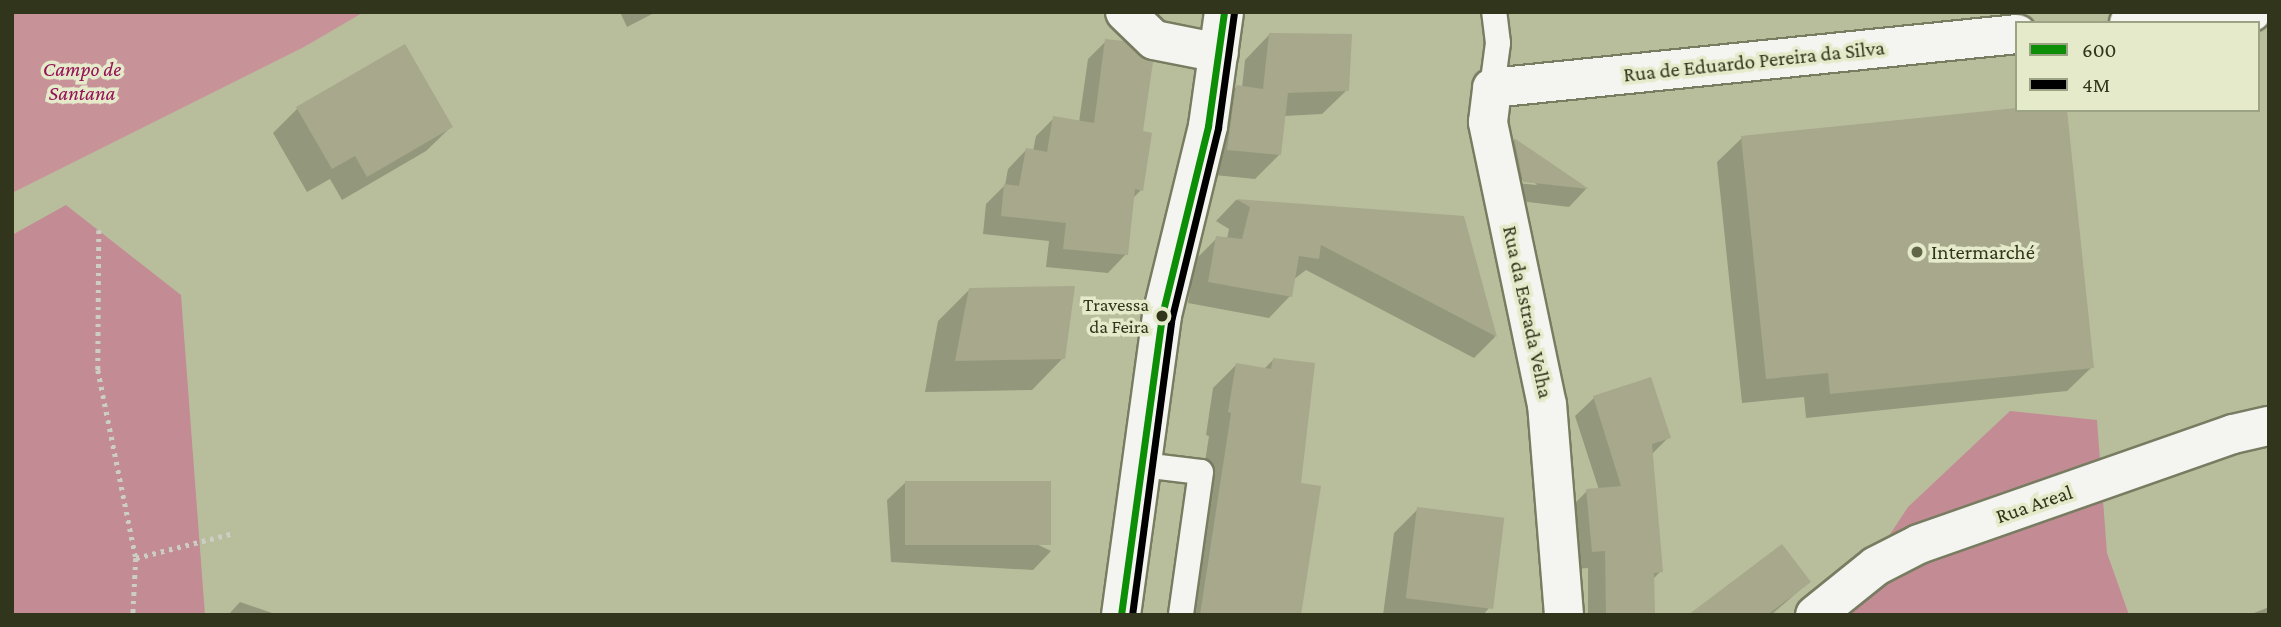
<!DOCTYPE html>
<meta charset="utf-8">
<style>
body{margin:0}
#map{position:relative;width:2281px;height:627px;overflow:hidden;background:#b8be9c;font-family:"Crimson Pro",serif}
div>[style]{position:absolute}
.green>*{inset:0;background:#c79399}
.forest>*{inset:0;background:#c38c94}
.shadow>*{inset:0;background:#0003}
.building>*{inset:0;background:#a7a88c;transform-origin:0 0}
.path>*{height:4.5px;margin-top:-2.25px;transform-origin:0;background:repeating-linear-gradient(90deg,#cccdc3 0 3.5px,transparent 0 8.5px)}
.roads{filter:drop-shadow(2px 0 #787c61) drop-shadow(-2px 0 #787c61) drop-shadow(0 2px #787c61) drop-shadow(0 -2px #787c61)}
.service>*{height:24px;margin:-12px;padding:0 12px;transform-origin:12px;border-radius:12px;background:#f4f5f0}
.minor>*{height:38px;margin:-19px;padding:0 19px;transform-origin:19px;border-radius:19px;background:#f4f5f0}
.secondary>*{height:38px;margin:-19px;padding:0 19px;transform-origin:19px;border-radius:19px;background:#f4f5f0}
.bus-1>*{height:7px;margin:-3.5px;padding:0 3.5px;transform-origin:3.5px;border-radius:3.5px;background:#0c8e07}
.bus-2>*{height:7px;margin:-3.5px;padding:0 3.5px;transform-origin:3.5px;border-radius:3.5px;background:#000}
.dots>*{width:19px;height:19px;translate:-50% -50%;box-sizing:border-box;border:4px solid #e4eaca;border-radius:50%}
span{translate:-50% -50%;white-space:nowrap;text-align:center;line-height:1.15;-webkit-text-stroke:7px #e4eaca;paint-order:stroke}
.bus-label{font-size:19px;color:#30351b}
.right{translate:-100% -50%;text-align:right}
.street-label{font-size:21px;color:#30351b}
.park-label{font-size:21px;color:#961156;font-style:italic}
.poi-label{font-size:21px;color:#30351b}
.left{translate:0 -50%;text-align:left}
.frame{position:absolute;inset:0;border:14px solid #30351b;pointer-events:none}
.legend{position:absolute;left:2015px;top:21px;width:245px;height:91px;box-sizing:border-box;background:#e4eaca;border:2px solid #9ca284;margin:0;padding:9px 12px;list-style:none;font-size:21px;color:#30351b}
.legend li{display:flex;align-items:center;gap:14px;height:35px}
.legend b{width:35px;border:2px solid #9ca284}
</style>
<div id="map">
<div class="green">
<div style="clip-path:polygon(12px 12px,364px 12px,304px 47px,12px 193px)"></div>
</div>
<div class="forest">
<div style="clip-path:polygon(66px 205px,181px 295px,205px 615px,12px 615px,12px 235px)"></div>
<div style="clip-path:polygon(2010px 411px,2097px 420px,2107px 553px,2129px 615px,1817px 615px,1850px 595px,1908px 507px)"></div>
</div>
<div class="shadow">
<div style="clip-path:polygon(620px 12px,656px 12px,627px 27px)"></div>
<div style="clip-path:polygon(1269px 35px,1347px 90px,1322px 114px,1284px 116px,1279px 155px,1255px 179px,1204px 174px,1212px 111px,1236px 87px,1242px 88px,1245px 60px)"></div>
<div style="clip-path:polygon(1106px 41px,1141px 133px,1141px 190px,1132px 199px,1126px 254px,1108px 273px,1046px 267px,1049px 241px,983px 234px,986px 204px,1005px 185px,1008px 169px,1026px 150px,1033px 151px,1036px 136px,1054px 118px,1079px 122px,1088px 59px)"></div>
<div style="clip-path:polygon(297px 109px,451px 127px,426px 151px,342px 200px,330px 179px,307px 192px,273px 133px)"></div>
<div style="clip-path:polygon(1742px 138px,2092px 367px,2067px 391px,1806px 418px,1804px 397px,1742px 403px,1717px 162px)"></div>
<div style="clip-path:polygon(evenodd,1514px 140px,1586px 189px,1569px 207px,1505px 199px,1496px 158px,1514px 140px,1514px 179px,1533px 181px,1537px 185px,1514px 183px,1514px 179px)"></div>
<div style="clip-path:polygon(1236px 200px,1463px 218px,1495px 337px,1474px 358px,1306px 270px,1293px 280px,1290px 296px,1269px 318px,1188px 303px,1195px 260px,1217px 238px,1227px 239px,1229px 229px,1216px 221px)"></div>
<div style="clip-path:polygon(970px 289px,1063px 358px,1032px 390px,925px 392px,938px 321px)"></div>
<div style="clip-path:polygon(1273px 360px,1299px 484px,1299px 615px,1181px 615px,1209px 436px,1206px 435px,1213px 388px,1236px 365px,1264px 369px)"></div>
<div style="clip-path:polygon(1650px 379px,1669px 437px,1651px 455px,1661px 571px,1653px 579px,1653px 615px,1588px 615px,1588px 568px,1574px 569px,1569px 509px,1587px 491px,1599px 490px,1575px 416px,1594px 398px)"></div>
<div style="clip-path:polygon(906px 482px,1051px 551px,1033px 570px,891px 562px,887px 500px)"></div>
<div style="clip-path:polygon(1418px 509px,1489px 608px,1483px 615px,1383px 615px,1394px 533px)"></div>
<div style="clip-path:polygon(1809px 582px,1771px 615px,1692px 615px)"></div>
<div style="clip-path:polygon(240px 602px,278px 615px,228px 615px)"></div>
<div style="clip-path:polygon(2269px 607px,2269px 615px,2249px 615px)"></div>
</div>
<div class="building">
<div style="clip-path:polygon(1269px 33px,1352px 34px,1349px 91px,1288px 93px,1281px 155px,1227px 150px,1236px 85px,1263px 89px)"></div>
<div style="clip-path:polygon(1105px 39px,1124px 41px,1139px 56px,1153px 62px,1143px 131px,1152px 133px,1143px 191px,1135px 189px,1128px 255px,1063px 249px,1066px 223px,1001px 216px,1004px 184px,1019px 186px,1026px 148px,1047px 152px,1053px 116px,1094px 123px)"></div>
<div style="clip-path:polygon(405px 44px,453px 127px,367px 177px,355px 156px,332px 169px,296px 107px)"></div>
<div style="clip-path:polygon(2017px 108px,2067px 110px,2094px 368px,1830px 394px,1828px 373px,1766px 379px,1741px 136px)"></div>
<div style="clip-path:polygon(1514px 138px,1589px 189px,1523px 182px)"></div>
<div style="clip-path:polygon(1236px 199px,1464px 216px,1497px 337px,1321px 245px,1319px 259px,1299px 256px,1292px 297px,1208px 282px,1216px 236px,1242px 239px,1250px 207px)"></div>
<div style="clip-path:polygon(1075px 286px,1065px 359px,955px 361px,969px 288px)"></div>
<div style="clip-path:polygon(1273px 358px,1315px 363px,1301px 483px,1321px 486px,1301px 615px,1200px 615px,1231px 413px,1228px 412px,1236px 363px,1271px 369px)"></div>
<div style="clip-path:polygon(1651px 377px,1671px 438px,1652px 444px,1663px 572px,1654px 573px,1655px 615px,1606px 615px,1605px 551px,1592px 552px,1586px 489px,1621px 486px,1593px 396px)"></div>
<div style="left:905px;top:481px;width:146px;height:64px"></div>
<div style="left:1417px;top:507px;width:88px;height:92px;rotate:7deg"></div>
<div style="clip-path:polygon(1782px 544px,1811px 582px,1767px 615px,1688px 615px)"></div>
</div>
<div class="path">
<div style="left:99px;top:230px;width:140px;rotate:90.4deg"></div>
<div style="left:98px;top:370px;width:192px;rotate:78.6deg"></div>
<div style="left:136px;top:558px;width:57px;rotate:93deg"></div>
<div style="left:136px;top:558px;width:101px;rotate:-14.3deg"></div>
</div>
<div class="roads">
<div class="service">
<div style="left:1492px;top:88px;width:45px;rotate:-82.4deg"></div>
<div style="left:1498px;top:43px;width:31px;rotate:-97deg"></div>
<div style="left:1143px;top:465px;width:58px;rotate:6.9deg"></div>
<div style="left:1201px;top:472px;width:144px;rotate:98deg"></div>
</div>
<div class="minor">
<div style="left:1125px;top:12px;width:40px;rotate:44deg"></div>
<div style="left:1154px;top:40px;width:66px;rotate:11.3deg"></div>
<div style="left:2129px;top:23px;width:123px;rotate:-5.1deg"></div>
<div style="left:1564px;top:615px;width:211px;rotate:-94.6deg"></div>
<div style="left:1547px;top:405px;width:289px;rotate:-101.8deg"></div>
<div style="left:1488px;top:122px;width:34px;rotate:-83deg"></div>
<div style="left:1492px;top:88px;width:528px;rotate:-5.87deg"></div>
<div style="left:1815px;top:615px;width:78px;rotate:-38.8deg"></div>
<div style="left:1876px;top:566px;width:48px;rotate:-27.1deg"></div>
<div style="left:1919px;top:544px;width:333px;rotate:-19.3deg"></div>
<div style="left:2233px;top:434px;width:37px;rotate:-13deg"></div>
</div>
<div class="secondary">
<div style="left:1121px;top:615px;width:303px;rotate:-82.2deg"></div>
<div style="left:1162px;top:315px;width:195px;rotate:-76.3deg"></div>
<div style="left:1208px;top:126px;width:115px;rotate:-82deg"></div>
</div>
</div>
<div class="bus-1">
<div style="left:1121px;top:615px;width:303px;rotate:-82.2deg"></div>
<div style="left:1162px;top:315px;width:195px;rotate:-76.3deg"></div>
<div style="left:1208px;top:126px;width:115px;rotate:-82deg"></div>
</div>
<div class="bus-2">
<div style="left:1132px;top:615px;width:301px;rotate:-82.4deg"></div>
<div style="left:1172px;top:317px;width:195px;rotate:-76.3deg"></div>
<div style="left:1218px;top:128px;width:116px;rotate:-82.1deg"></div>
</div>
<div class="dots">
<div style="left:1917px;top:252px;background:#606548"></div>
<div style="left:1162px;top:316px;background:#30351b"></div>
</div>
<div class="bus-label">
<span class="right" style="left:1149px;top:316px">Travessa<br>da Feira</span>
</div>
<div class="street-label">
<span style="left:1754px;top:61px;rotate:-6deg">Rua de Eduardo Pereira da Silva</span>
<span style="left:1528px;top:312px;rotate:78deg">Rua da Estrada Velha</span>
<span style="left:2034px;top:504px;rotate:-19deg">Rua Areal</span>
</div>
<div class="park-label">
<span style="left:82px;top:81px">Campo de<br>Santana</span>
</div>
<div class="poi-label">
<span class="left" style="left:1931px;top:252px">Intermarché</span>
</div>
<div class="frame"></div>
<ul class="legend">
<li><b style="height:9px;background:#0c8e07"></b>600</li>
<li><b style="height:9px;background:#000"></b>4M</li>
</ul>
</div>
